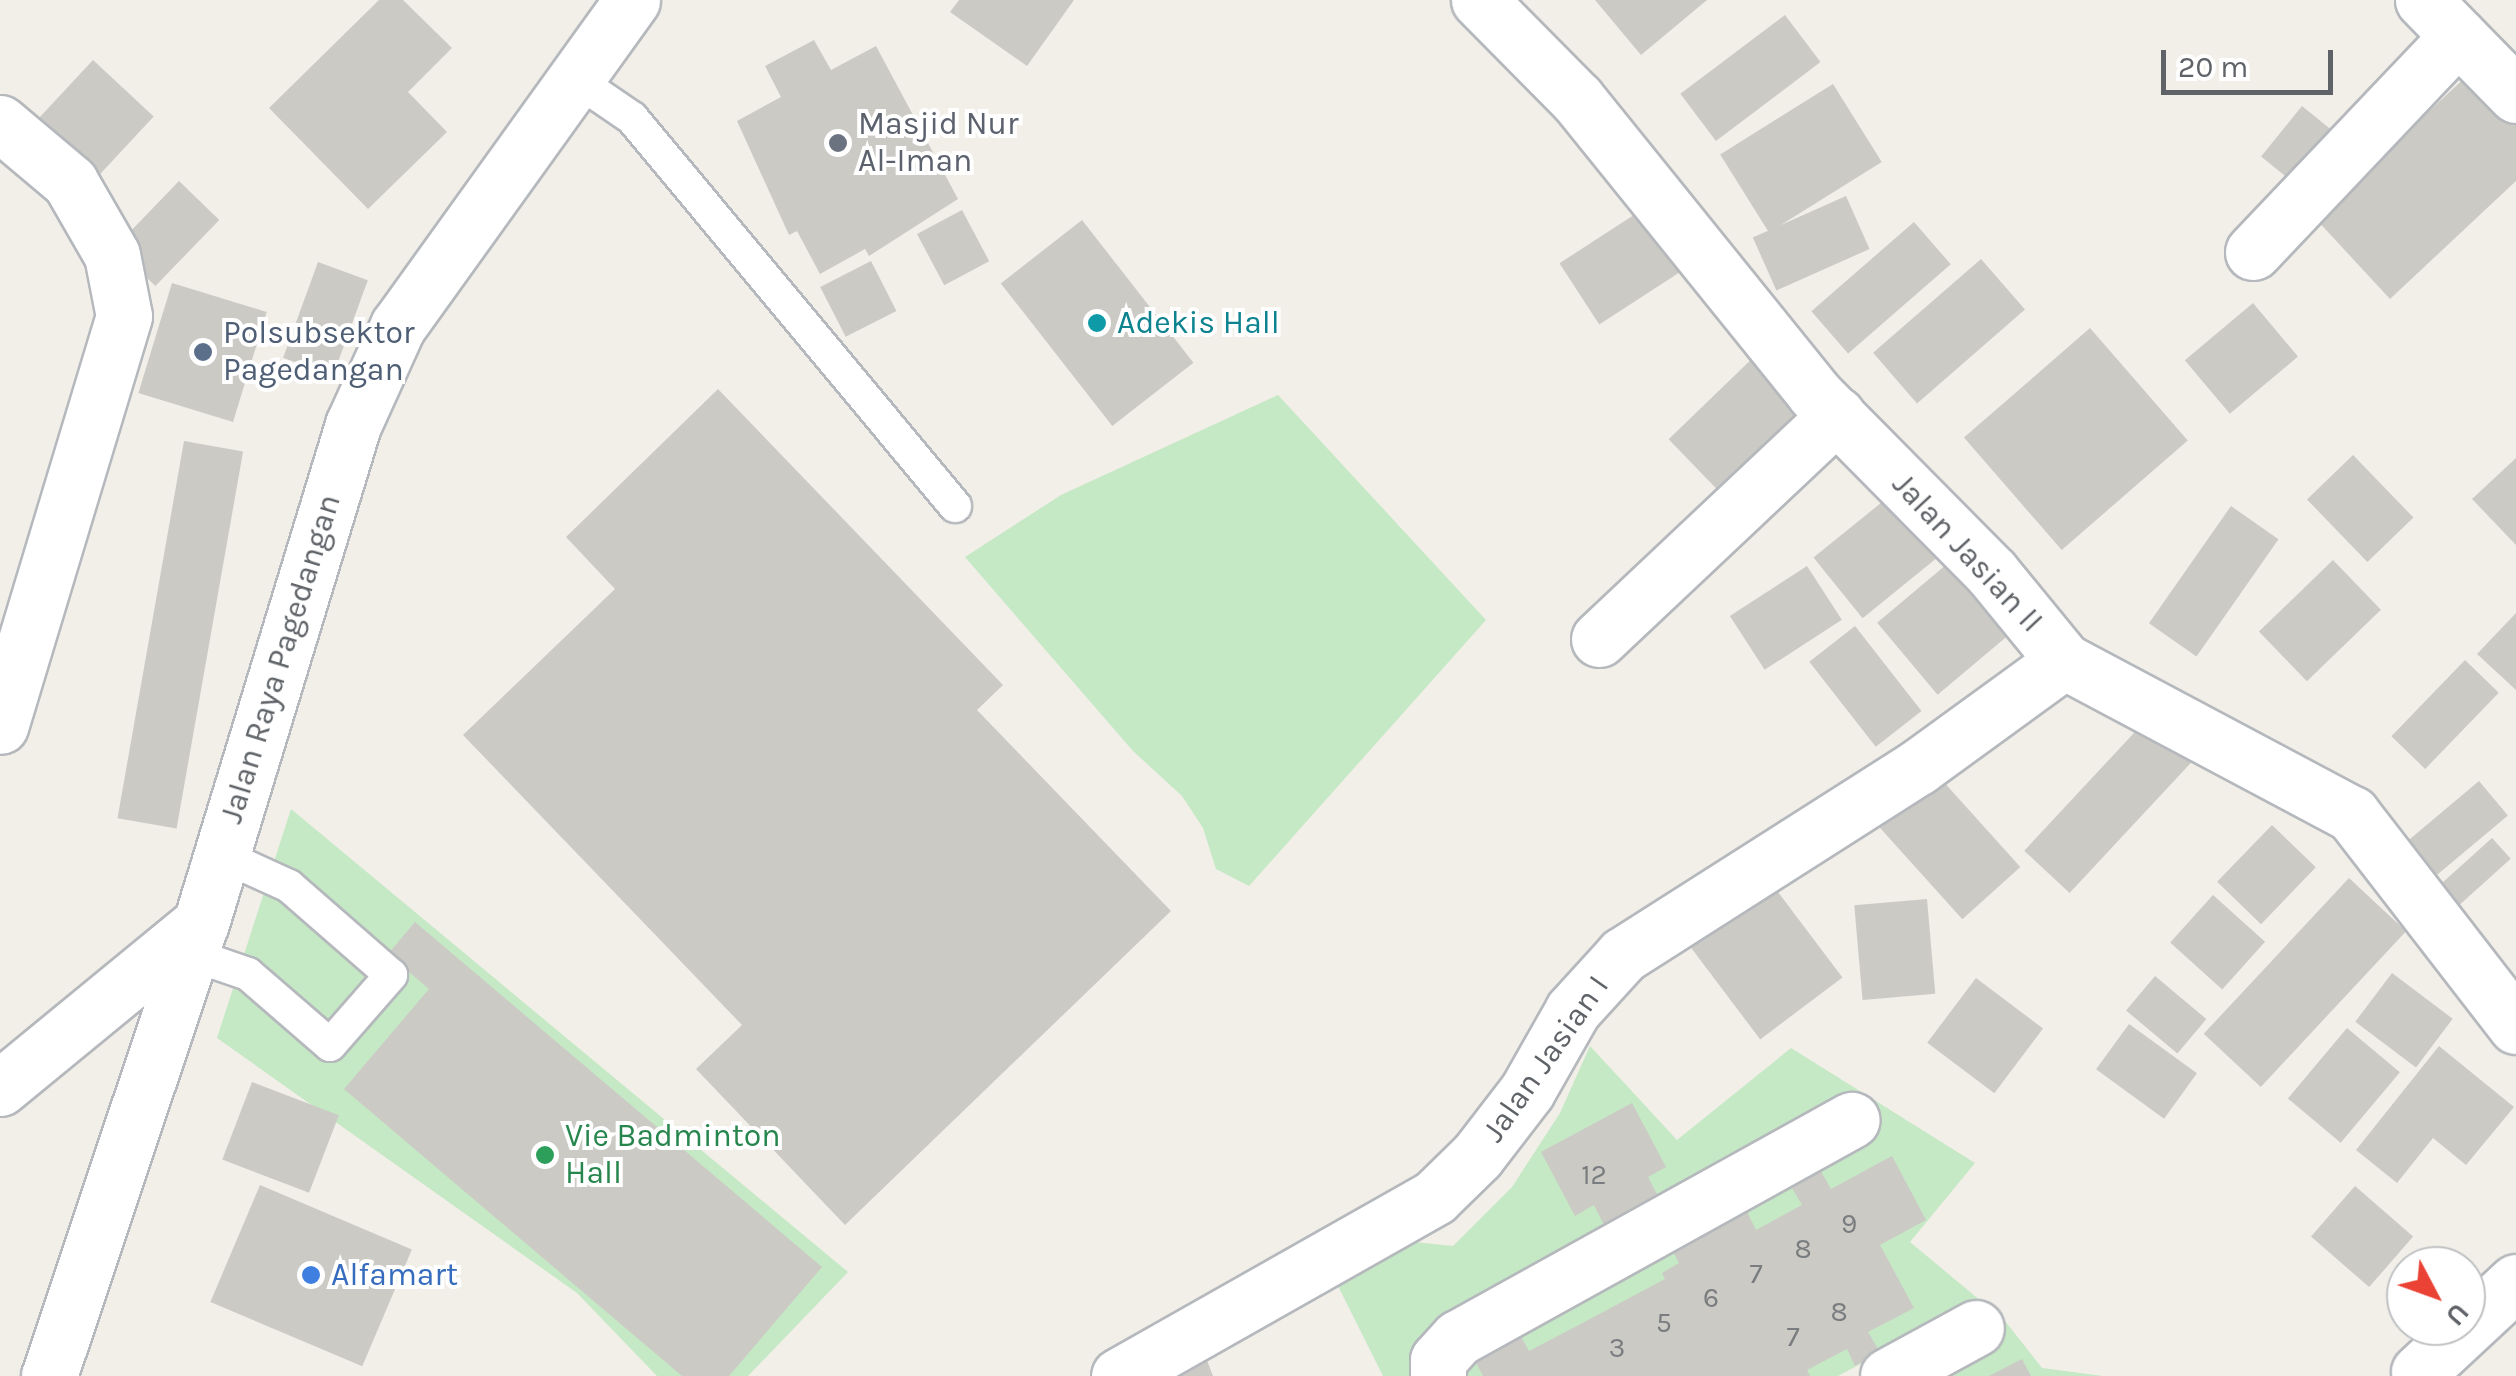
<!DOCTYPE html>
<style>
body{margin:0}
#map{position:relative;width:2516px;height:1376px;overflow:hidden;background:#f1efe8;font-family:Karla,sans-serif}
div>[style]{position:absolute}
.green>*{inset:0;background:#c5e8c5}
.building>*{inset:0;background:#cccac5;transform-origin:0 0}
.roads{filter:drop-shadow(2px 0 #b5b8bc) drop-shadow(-2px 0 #b5b8bc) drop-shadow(0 2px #b5b8bc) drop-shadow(0 -2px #b5b8bc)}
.lane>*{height:32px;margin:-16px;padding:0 16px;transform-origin:16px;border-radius:16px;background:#fff}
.street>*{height:55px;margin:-27.5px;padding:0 27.5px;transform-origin:27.5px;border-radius:27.5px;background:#fff}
.secondary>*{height:55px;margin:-27.5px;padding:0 27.5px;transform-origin:27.5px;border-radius:27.5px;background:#fff}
.dots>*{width:28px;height:28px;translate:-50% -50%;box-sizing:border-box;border:5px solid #fff;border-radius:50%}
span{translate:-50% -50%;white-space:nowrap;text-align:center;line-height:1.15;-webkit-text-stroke:8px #fff;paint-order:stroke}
.number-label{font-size:28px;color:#7a7d7f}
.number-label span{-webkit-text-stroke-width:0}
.worship-label{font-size:32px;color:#5b616d}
.left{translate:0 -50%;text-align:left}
.culture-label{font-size:32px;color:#0d838f}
.service-label{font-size:32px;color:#4e5e75}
.street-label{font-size:32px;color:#5f6368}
.leisure-label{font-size:32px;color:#27864d}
.shop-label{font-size:32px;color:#366cbe}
.north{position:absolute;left:2386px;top:1246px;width:100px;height:100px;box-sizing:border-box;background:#fff;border:2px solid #bfc1c3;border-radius:50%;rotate:131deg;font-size:28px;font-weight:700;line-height:40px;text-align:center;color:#5f6368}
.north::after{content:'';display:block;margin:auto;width:35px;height:45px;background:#ea4335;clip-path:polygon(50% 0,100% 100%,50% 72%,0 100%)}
.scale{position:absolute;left:2161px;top:50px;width:172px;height:45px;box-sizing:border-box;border:5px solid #5f6368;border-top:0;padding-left:12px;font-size:30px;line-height:35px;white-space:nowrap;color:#5f6368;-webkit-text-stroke:8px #fff;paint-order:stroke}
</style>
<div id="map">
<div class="green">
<div style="clip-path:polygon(1278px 395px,1486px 620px,1249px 886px,1216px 869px,1203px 828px,1182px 796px,1133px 751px,965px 557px,1061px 495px)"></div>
<div style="clip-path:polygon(291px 809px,848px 1272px,748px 1376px,657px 1376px,577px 1293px,217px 1038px)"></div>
<div style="clip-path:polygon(1590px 1046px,1677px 1140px,1791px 1048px,1975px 1163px,1910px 1242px,2005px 1321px,2042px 1368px,2103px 1376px,1936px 1376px,1964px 1308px,1838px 1376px,1462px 1376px,1448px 1313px,1420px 1340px,1415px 1376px,1383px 1376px,1335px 1280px,1414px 1242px,1453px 1246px,1512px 1187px,1560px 1113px)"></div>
</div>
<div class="building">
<div style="clip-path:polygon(379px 0,403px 0,452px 48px,408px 92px,447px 132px,368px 209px,269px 108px)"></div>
<div style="clip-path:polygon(959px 0,1074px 0,1027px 66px,950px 12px)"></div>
<div style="clip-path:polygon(1595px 0,1707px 0,1641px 55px)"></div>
<div style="left:1785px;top:15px;width:59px;height:131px;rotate:53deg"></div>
<div style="clip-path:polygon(814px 40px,831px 70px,876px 46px,958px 199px,869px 256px,865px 249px,820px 274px,797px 231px,789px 235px,737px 121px,781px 97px,765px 66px)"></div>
<div style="left:93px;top:60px;width:83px;height:86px;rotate:43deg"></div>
<div style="clip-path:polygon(2472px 71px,2516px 118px,2516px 181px,2390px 299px,2315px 218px)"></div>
<div style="left:1833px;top:84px;width:92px;height:133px;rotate:58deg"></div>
<div style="left:2302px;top:106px;width:54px;height:65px;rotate:39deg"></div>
<div style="left:179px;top:181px;width:56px;height:92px;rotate:44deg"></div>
<div style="left:1846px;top:196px;width:58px;height:102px;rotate:66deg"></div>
<div style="left:962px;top:210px;width:58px;height:51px;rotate:62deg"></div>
<div style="left:1640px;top:211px;width:73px;height:96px;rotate:57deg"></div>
<div style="left:1082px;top:220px;width:181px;height:103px;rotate:52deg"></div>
<div style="left:1914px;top:222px;width:56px;height:136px;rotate:49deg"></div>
<div style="left:1981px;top:259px;width:67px;height:143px;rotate:49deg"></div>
<div style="left:871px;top:261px;width:56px;height:57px;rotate:63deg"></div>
<div style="left:318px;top:262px;width:53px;height:102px;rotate:20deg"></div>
<div style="left:172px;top:283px;width:99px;height:115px;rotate:17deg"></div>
<div style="left:2253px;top:303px;width:70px;height:89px;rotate:50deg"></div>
<div style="left:2090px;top:328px;width:149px;height:167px;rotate:49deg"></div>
<div style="left:1760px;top:351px;width:73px;height:127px;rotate:46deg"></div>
<div style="clip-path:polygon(718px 389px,1003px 685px,977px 710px,1171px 911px,845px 1225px,696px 1069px,742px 1025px,463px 735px,615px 589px,566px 537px)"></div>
<div style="left:184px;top:441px;width:60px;height:383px;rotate:10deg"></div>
<div style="left:2353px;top:455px;width:87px;height:64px;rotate:46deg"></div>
<div style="clip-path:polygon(2516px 458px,2516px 545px,2472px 499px)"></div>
<div style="left:1892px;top:494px;width:78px;height:101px;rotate:51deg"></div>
<div style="left:2231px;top:506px;width:58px;height:143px;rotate:35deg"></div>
<div style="left:1953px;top:559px;width:94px;height:99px;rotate:50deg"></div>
<div style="left:2333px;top:560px;width:69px;height:103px;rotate:46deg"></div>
<div style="left:1807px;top:566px;width:64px;height:92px;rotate:57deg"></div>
<div style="clip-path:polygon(2516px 613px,2516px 690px,2477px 654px)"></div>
<div style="left:1855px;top:626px;width:108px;height:58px;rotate:52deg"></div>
<div style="left:2465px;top:660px;width:47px;height:106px;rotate:44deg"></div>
<div style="left:2147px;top:719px;width:62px;height:180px;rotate:43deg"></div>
<div style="left:1932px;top:769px;width:132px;height:78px;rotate:48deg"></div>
<div style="left:2479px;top:781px;width:45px;height:99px;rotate:50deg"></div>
<div style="left:2272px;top:825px;width:61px;height:79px;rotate:44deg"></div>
<div style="left:2492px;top:838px;width:28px;height:86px;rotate:48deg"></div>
<div style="left:1766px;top:876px;width:127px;height:103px;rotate:53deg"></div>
<div style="left:2349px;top:878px;width:78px;height:213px;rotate:43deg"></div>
<div style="left:2213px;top:895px;width:70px;height:64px;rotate:42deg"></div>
<div style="left:1927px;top:899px;width:95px;height:73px;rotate:85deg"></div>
<div style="clip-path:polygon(415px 922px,822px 1267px,729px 1376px,682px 1376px,344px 1089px,429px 989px,388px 954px)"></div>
<div style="left:2392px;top:973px;width:76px;height:61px;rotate:37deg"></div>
<div style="left:2155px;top:976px;width:67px;height:45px;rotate:40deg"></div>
<div style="left:1976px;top:978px;width:84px;height:81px;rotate:37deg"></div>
<div style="left:2129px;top:1024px;width:84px;height:56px;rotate:36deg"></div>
<div style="left:2347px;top:1028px;width:69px;height:92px;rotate:40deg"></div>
<div style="clip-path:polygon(2439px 1046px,2514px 1107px,2466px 1165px,2433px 1138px,2397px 1183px,2356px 1150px)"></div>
<div style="left:252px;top:1082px;width:93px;height:83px;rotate:21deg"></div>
<div style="clip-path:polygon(1632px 1103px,1666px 1167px,1648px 1177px,1659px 1198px,1605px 1227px,1594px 1205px,1575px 1216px,1541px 1152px)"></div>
<div style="clip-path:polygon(1892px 1156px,1926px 1220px,1880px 1245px,1914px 1308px,1868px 1332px,1880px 1352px,1855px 1366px,1847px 1349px,1807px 1370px,1810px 1376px,1483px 1376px,1472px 1355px,1518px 1331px,1529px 1351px,1575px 1327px,1665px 1279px,1662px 1273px,1679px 1263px,1671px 1248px,1745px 1208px,1756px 1230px,1802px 1205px,1789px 1183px,1819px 1168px,1831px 1189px)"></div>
<div style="left:260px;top:1185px;width:165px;height:127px;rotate:23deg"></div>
<div style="left:2355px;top:1186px;width:77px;height:67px;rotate:41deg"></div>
<div style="clip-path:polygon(1205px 1355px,1213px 1376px,1156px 1376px)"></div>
<div style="clip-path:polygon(2022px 1359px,2031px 1376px,1989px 1376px)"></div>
</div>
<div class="roads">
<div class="lane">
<div style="left:578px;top:81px;width:65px;rotate:34.4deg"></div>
<div style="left:632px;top:118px;width:505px;rotate:50.22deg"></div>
<div style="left:190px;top:954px;width:61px;rotate:19deg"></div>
<div style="left:248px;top:974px;width:108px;rotate:40.9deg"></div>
<div style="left:330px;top:1045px;width:93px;rotate:-48.9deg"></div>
<div style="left:391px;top:975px;width:135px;rotate:-138.9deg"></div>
<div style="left:289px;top:886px;width:75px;rotate:-155.5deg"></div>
</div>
<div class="street">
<div style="left:1479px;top:0;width:139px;rotate:45.3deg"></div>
<div style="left:1577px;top:99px;width:378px;rotate:51.1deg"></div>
<div style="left:1814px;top:393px;width:253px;rotate:45.3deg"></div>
<div style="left:1992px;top:573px;width:114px;rotate:50.7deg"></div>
<div style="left:2064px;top:661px;width:326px;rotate:28deg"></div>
<div style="left:2352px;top:814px;width:268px;rotate:52.3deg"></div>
<div style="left:2423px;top:0;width:133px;rotate:45.6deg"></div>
<div style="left:0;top:123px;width:92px;rotate:40.1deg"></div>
<div style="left:70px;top:182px;width:84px;rotate:60.1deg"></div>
<div style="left:112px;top:255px;width:62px;rotate:78.9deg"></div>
<div style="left:124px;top:316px;width:428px;rotate:106.8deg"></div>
<div style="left:2253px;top:252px;width:298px;rotate:-46.5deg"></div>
<div style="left:1599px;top:639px;width:327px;rotate:-43.3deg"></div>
<div style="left:0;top:1088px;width:260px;rotate:-39.4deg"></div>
<div style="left:2419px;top:1372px;width:132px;rotate:-42.9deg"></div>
<div style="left:1119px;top:1376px;width:363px;rotate:-29.5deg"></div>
<div style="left:1435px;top:1197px;width:59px;rotate:-44.3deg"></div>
<div style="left:1477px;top:1156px;width:82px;rotate:-52.4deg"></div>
<div style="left:1527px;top:1091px;width:93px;rotate:-60.4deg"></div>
<div style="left:1573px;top:1010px;width:74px;rotate:-47.7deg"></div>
<div style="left:1623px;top:955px;width:350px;rotate:-32.5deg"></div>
<div style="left:1918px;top:767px;width:180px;rotate:-36deg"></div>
<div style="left:1438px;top:1376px;width:16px;rotate:-90deg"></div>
<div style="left:1438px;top:1360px;width:30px;rotate:-48deg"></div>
<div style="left:1458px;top:1338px;width:450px;rotate:-29deg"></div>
<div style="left:1888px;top:1376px;width:100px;rotate:-28.6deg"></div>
</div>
<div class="secondary">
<div style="left:49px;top:1376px;width:478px;rotate:-71.5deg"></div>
<div style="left:201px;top:923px;width:521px;rotate:-73.03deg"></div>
<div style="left:353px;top:425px;width:109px;rotate:-65.6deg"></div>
<div style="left:398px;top:326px;width:401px;rotate:-54.3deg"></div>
</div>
</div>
<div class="dots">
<div style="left:838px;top:143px;background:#6b7280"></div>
<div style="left:1097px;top:323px;background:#0f9aa8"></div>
<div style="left:203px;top:352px;background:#5c6f8a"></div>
<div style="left:545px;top:1155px;background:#2e9e5b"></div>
<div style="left:311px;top:1275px;background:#3f7fe0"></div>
</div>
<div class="number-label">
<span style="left:1594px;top:1175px">12</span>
<span style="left:1849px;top:1224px">9</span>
<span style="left:1803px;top:1249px">8</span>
<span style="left:1756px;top:1274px">7</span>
<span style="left:1711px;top:1298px">6</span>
<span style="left:1839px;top:1312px">8</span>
<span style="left:1664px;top:1323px">5</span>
<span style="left:1793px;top:1337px">7</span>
<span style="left:1617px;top:1348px">3</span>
</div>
<div class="worship-label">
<span class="left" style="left:858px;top:143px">Masjid Nur<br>Al-Iman</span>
</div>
<div class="culture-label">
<span class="left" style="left:1117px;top:323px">Adekis Hall</span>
</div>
<div class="service-label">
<span class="left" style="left:223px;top:352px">Polsubsektor<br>Pagedangan</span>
</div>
<div class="street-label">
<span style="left:1967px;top:553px;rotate:47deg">Jalan Jasian II</span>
<span style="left:281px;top:659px;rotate:-73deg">Jalan Raya Pagedangan</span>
<span style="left:1546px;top:1059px;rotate:-55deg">Jalan Jasian I</span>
</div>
<div class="leisure-label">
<span class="left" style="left:565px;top:1155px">Vie Badminton<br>Hall</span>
</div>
<div class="shop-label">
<span class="left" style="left:331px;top:1275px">Alfamart</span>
</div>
<div class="north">U</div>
<div class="scale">20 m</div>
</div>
